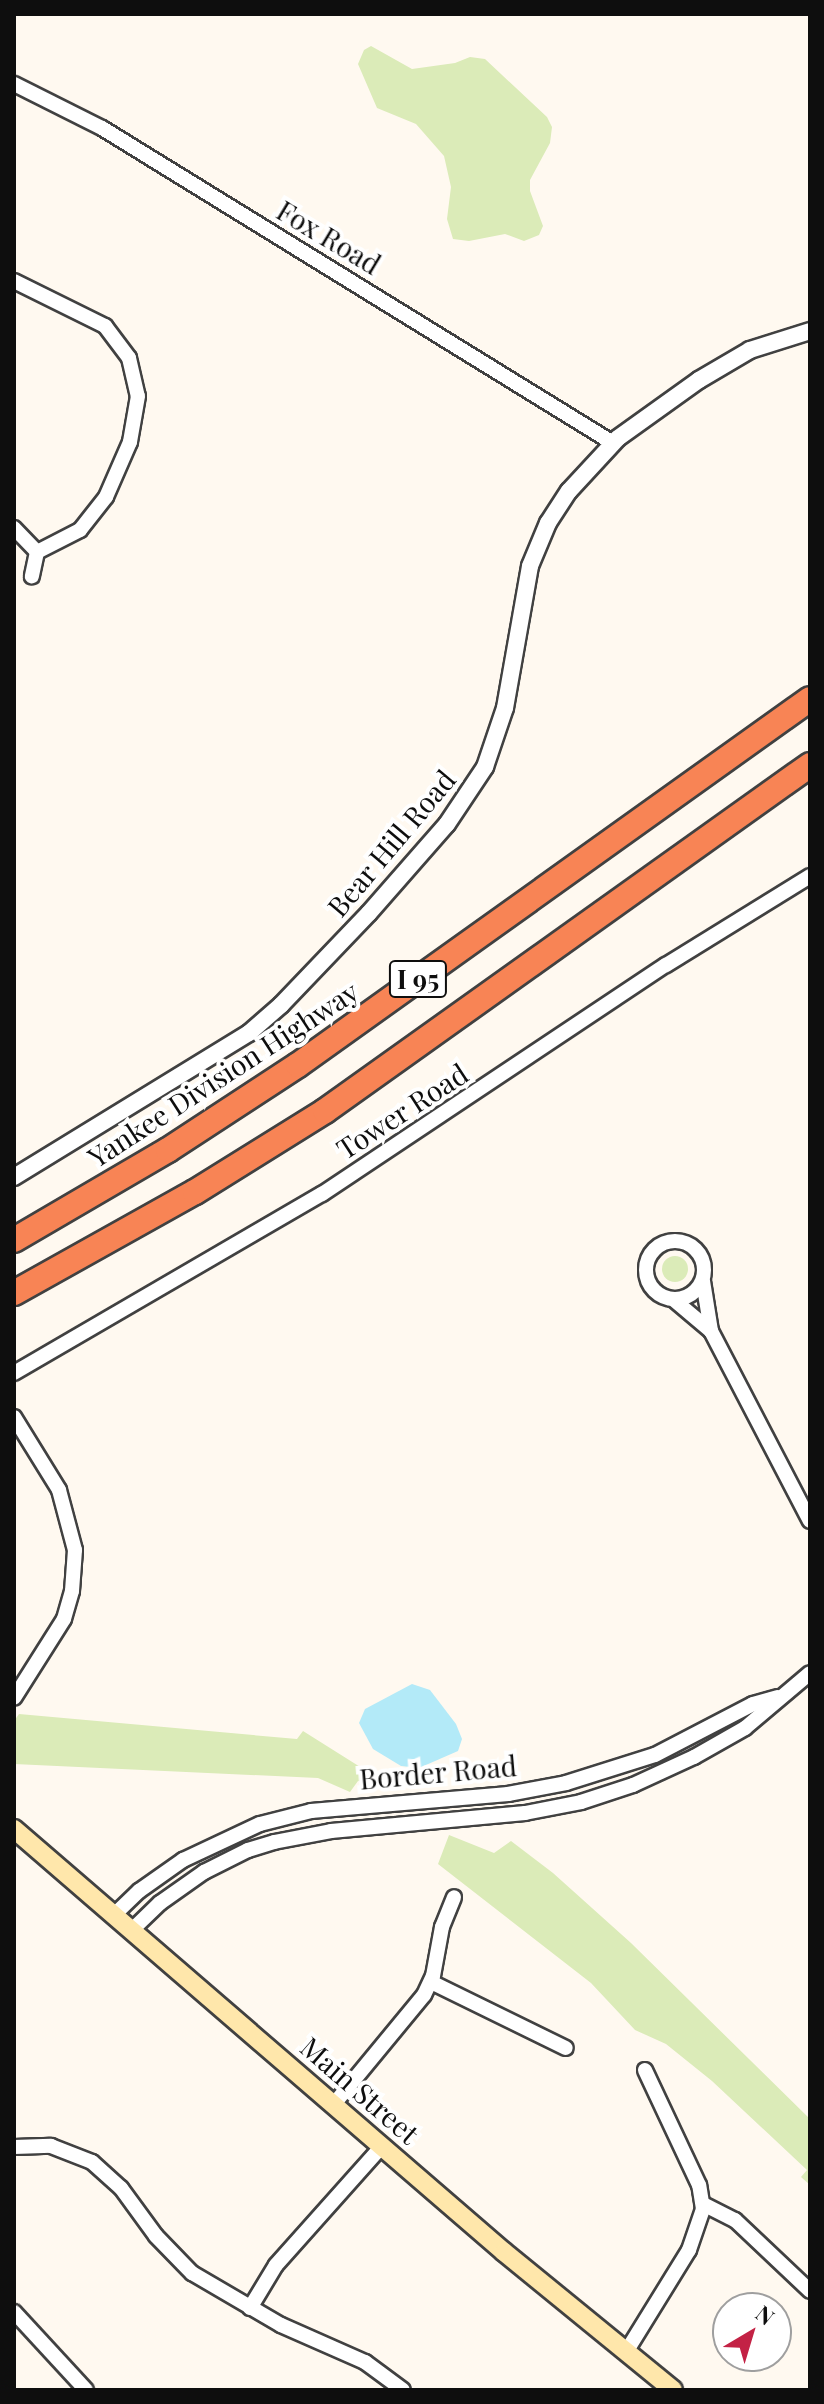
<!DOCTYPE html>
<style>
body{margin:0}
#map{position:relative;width:824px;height:2404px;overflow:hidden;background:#fff9f0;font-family:"Playfair Display",serif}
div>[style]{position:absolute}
.green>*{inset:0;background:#dbebb8}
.round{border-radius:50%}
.water>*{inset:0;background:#b3eaf8}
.roads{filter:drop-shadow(2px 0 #414141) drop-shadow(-2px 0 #414141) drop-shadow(0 2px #414141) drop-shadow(0 -2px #414141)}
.minor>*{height:14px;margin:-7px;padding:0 7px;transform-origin:7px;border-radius:7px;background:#fff}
.minor>.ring{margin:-7px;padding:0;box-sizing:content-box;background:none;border:14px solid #fff;border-radius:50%}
.tertiary>*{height:16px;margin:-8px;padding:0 8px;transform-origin:8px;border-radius:8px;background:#fff}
.secondary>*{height:18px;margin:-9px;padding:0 9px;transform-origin:9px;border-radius:9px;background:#ffe7ab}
.motorway>*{height:24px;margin:-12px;padding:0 12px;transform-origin:12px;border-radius:12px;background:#f88455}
span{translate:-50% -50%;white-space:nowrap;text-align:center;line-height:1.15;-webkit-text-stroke:8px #fff;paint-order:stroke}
.shield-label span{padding:2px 6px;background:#fff;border:2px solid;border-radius:6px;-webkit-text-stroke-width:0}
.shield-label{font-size:26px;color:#0e0e0e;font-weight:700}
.street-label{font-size:28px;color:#0e0e0e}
.frame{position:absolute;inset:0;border:16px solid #0e0e0e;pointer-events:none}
.north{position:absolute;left:712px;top:2292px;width:80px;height:80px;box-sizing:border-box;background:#fff;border:2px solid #9f9f9f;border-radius:50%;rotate:38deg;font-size:22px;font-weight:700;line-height:32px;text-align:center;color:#0e0e0e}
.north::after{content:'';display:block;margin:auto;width:28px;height:36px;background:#c32245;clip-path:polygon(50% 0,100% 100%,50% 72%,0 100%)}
</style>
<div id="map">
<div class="green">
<div style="clip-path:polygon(371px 46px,412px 69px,455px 63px,470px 57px,485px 59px,547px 117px,552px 127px,550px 143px,530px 180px,530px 191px,543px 226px,539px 235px,524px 241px,505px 234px,469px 241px,453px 239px,447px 219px,451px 187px,444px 156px,416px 124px,377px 108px,358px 64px,364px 50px)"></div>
<div class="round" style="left:662px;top:1256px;width:26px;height:26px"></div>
<div style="clip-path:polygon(19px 1714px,297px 1739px,303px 1731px,392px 1787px,358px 1781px,350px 1792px,318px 1778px,14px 1764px,14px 1721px)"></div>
<div style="clip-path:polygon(449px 1835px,494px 1853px,511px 1841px,553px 1873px,631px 1943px,810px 2119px,810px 2185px,801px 2177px,807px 2170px,712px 2081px,666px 2044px,635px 2030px,591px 1983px,438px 1864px)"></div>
</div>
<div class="water">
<div style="clip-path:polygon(412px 1684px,430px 1690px,456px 1724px,462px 1739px,458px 1751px,419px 1768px,401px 1766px,373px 1749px,359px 1723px,365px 1709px)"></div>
</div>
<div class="roads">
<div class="minor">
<div style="left:14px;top:84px;width:98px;rotate:26.6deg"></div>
<div style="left:102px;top:128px;width:600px;rotate:31.65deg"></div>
<div style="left:14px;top:281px;width:102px;rotate:26.3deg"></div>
<div style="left:105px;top:326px;width:40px;rotate:53deg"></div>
<div style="left:129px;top:358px;width:39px;rotate:77deg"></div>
<div style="left:138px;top:396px;width:47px;rotate:99.9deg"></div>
<div style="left:130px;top:442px;width:60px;rotate:113.6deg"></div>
<div style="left:106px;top:497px;width:42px;rotate:128.2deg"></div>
<div style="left:80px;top:530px;width:48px;rotate:152.9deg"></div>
<div style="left:37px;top:552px;width:25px;rotate:102deg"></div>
<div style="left:14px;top:528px;width:33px;rotate:46deg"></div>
<div class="ring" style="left:646px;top:1241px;width:44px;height:44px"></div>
<div style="left:703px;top:1281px;width:51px;rotate:80.9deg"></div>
<div style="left:711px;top:1331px;width:214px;rotate:62.5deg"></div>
<div style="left:674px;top:1300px;width:48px;rotate:40deg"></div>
<div style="left:14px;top:1373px;width:356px;rotate:-30.2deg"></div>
<div style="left:322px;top:1194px;width:413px;rotate:-33.7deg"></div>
<div style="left:666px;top:965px;width:169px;rotate:-31.7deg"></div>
<div style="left:14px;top:1417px;width:86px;rotate:58.3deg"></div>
<div style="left:59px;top:1490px;width:62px;rotate:75.1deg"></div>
<div style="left:75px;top:1550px;width:41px;rotate:94.2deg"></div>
<div style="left:72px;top:1591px;width:29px;rotate:106deg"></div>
<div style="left:64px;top:1619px;width:93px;rotate:122.3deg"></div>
<div style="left:114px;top:1915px;width:35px;rotate:-44deg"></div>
<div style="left:139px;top:1891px;width:54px;rotate:-35.2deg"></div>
<div style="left:183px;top:1860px;width:85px;rotate:-25.1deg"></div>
<div style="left:260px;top:1824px;width:53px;rotate:-14.3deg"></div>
<div style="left:311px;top:1811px;width:198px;rotate:-4.9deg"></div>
<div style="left:508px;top:1794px;width:59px;rotate:-10.7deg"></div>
<div style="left:566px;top:1783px;width:93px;rotate:-17.5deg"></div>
<div style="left:655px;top:1755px;width:110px;rotate:-27.5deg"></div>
<div style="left:753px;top:1704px;width:25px;rotate:-16deg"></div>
<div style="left:132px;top:1930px;width:39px;rotate:-44deg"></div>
<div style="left:160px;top:1903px;width:54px;rotate:-35.2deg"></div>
<div style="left:204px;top:1872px;width:49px;rotate:-26.6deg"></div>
<div style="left:248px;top:1850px;width:27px;rotate:-17deg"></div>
<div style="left:274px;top:1842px;width:58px;rotate:-10.9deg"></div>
<div style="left:331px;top:1831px;width:195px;rotate:-5.3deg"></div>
<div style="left:525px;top:1813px;width:57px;rotate:-11.1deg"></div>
<div style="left:581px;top:1802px;width:55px;rotate:-18.1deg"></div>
<div style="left:633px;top:1785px;width:67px;rotate:-24.7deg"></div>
<div style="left:694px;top:1757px;width:59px;rotate:-29.6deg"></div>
<div style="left:745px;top:1728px;width:85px;rotate:-40.2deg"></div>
<div style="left:431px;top:1982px;width:150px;rotate:26.1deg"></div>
<div style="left:334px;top:2104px;width:141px;rotate:-50.5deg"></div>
<div style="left:424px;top:1995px;width:21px;rotate:-65deg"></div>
<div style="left:433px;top:1976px;width:50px;rotate:-79.6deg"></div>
<div style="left:442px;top:1927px;width:32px;rotate:-68deg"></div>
<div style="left:14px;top:2147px;width:37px;rotate:-2deg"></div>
<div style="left:51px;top:2146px;width:44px;rotate:21.3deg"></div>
<div style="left:92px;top:2162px;width:39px;rotate:42deg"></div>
<div style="left:121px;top:2188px;width:59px;rotate:53.9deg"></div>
<div style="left:156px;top:2236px;width:52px;rotate:45.8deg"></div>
<div style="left:192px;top:2273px;width:103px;rotate:30.3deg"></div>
<div style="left:281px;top:2325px;width:92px;rotate:23.8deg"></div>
<div style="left:365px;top:2362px;width:47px;rotate:36.4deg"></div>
<div style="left:703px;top:2204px;width:36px;rotate:27deg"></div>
<div style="left:735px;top:2220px;width:103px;rotate:43.4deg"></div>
<div style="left:250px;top:2308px;width:50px;rotate:-58.8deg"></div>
<div style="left:276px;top:2265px;width:159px;rotate:-48.3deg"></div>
<div style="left:14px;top:2312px;width:106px;rotate:47.3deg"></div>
<div style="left:626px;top:2352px;width:120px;rotate:-58.3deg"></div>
<div style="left:689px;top:2250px;width:43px;rotate:-71.1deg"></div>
<div style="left:703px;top:2209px;width:24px;rotate:-99deg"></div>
<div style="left:699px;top:2185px;width:127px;rotate:-115.2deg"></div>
</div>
<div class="tertiary">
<div style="left:14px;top:1177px;width:276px;rotate:-31.5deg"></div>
<div style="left:249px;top:1033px;width:43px;rotate:-41.2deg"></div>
<div style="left:281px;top:1005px;width:127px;rotate:-46.3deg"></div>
<div style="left:369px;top:913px;width:118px;rotate:-48.8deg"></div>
<div style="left:447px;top:824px;width:69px;rotate:-56.3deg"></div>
<div style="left:485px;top:767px;width:62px;rotate:-71.3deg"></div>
<div style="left:505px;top:708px;width:144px;rotate:-80deg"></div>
<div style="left:530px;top:566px;width:47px;rotate:-67.3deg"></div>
<div style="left:548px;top:523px;width:38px;rotate:-57deg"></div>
<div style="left:569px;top:491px;width:72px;rotate:-47.2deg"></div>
<div style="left:618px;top:438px;width:100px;rotate:-35.6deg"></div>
<div style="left:699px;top:380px;width:59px;rotate:-30.5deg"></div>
<div style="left:750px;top:350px;width:63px;rotate:-17.6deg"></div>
</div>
<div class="secondary">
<div style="left:14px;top:1829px;width:647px;rotate:40.8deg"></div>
<div style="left:504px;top:2252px;width:218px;rotate:39.2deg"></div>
</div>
<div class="motorway">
<div style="left:14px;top:1240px;width:178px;rotate:-30.3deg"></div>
<div style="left:168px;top:1150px;width:155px;rotate:-33.2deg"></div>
<div style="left:298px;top:1065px;width:629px;rotate:-35.56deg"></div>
<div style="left:14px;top:1293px;width:207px;rotate:-29.2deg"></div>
<div style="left:195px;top:1192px;width:153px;rotate:-31.9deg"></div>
<div style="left:325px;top:1111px;width:596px;rotate:-35.5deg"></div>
</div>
</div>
<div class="shield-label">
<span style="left:418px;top:979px">I 95</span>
</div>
<div class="street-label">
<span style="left:329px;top:237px;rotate:31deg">Fox Road</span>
<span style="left:391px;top:843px;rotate:-50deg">Bear Hill Road</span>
<span style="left:223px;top:1074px;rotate:-33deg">Yankee Division Highway</span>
<span style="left:402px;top:1111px;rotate:-33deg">Tower Road</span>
<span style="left:438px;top:1772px;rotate:-5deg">Border Road</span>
<span style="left:360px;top:2090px;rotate:41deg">Main Street</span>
</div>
<div class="frame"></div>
<div class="north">N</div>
</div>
